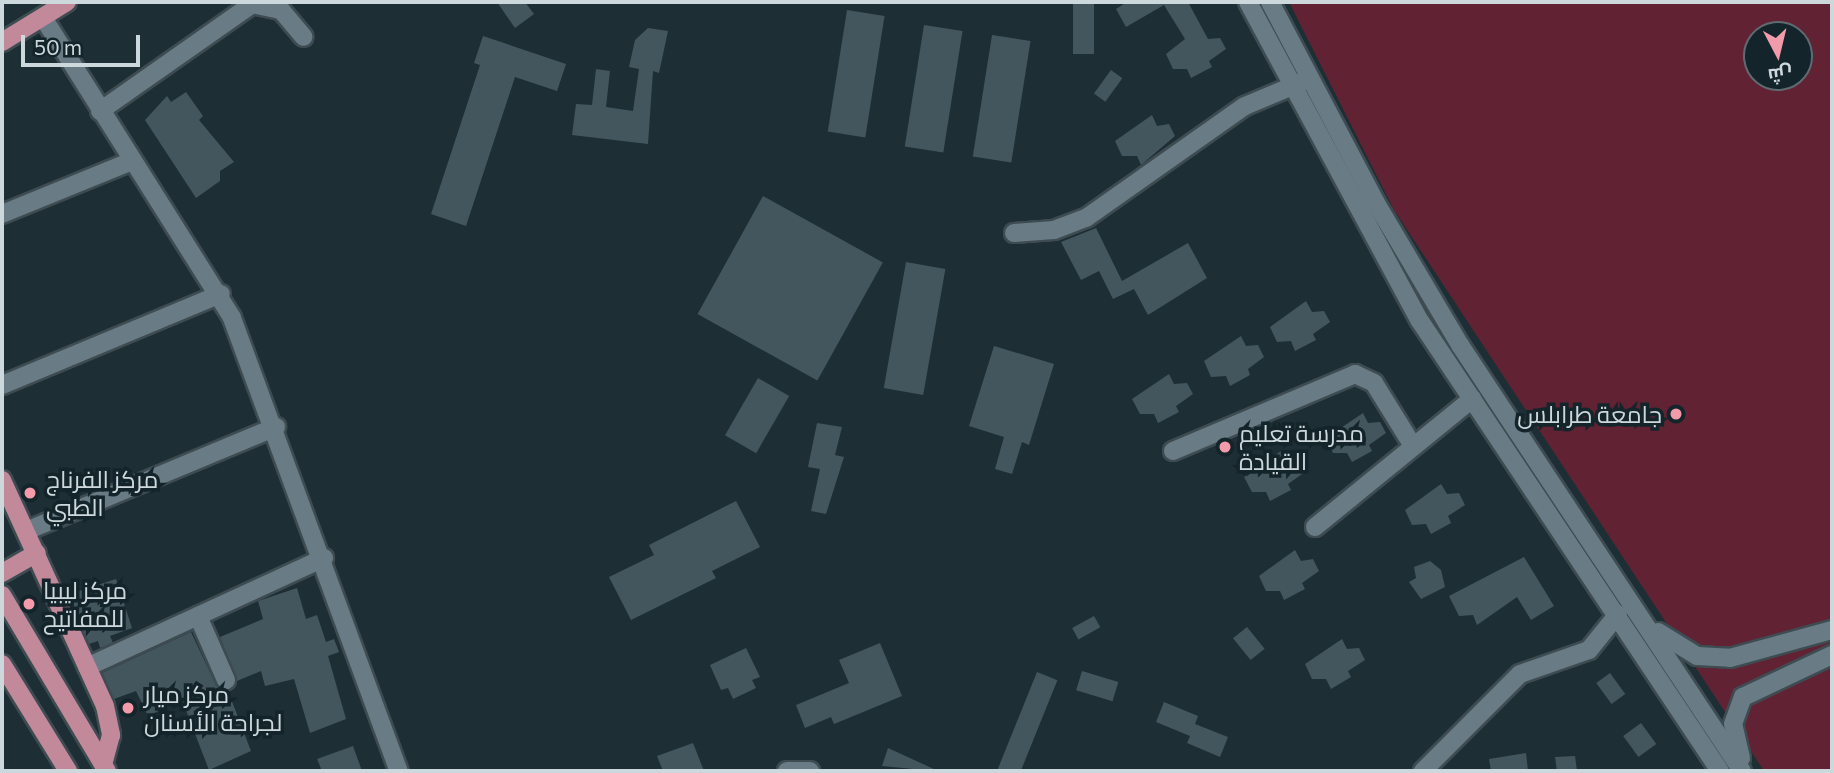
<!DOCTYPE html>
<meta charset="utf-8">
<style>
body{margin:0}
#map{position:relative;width:1834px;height:773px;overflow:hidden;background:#1e2e35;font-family:Commissioner,Cairo,sans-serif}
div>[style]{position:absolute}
.green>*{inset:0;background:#612333}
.building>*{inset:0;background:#44565d;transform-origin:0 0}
.roads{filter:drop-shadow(2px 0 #3e4c52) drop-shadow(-2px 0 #3e4c52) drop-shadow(0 2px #3e4c52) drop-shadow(0 -2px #3e4c52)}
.minor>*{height:18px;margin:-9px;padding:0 9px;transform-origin:9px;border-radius:9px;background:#697b84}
.tertiary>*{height:18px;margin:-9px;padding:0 9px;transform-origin:9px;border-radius:9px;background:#697b84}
.primary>*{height:18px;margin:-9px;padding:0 9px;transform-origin:9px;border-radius:9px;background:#c1899a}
.dots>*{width:19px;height:19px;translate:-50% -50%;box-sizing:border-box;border:4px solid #14242b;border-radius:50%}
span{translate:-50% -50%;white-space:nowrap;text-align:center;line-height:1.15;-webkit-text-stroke:7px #14242b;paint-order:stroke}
.poi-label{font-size:24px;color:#cdd8dc}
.right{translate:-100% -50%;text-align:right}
.left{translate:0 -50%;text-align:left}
.frame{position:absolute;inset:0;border:4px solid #cdd8dc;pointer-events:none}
.north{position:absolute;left:1743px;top:21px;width:70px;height:70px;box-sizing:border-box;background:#14242b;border:2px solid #5e6c72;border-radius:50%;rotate:173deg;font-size:19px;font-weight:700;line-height:28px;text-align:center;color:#cdd8dc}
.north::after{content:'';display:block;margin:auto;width:24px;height:32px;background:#f39aab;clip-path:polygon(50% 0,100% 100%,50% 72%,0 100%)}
.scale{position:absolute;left:21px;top:35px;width:119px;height:32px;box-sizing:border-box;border:4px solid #cdd8dc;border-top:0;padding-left:9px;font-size:21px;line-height:24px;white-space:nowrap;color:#cdd8dc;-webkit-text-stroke:5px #14242b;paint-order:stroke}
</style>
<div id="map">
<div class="green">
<div style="clip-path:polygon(evenodd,1289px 2px,1832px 2px,1832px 771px,1764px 771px,1394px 210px,1289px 2px,1757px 35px,1799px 35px,1799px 77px,1757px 77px,1757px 35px)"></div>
</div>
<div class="building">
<div style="clip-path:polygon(497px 2px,525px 2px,534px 14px,515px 28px)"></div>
<div style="left:1073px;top:2px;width:21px;height:52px"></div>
<div style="clip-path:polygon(1127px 2px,1188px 2px,1208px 39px,1220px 38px,1226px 49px,1209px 61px,1212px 67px,1191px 78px,1187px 69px,1173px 69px,1166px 54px,1185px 39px,1164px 5px,1126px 27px,1116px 9px)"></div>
<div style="left:847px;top:10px;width:38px;height:123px;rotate:9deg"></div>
<div style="left:924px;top:25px;width:39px;height:123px;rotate:9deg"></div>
<div style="clip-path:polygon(648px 28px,668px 31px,659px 73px,653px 71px,648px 144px,572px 135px,576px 104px,592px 105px,596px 69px,610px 71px,606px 107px,633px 111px,639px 69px,629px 67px,635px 40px)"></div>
<div style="left:992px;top:35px;width:39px;height:123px;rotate:9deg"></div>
<div style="clip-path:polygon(483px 36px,566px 64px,557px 91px,515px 77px,466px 226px,431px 214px,480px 65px,474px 63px)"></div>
<div style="left:1111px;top:70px;width:14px;height:29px;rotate:36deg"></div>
<div style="clip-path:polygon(186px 92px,203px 116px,199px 120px,234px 162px,220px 171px,220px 181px,196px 198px,145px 120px,167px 96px,171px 102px)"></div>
<div style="clip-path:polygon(1152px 115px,1157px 126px,1169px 124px,1175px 136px,1141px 165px,1137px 156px,1122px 156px,1115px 141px)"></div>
<div style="left:763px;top:196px;width:137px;height:135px;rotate:29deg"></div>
<div style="clip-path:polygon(1096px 228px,1122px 281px,1188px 243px,1207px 278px,1148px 315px,1134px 289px,1113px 299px,1099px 271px,1081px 280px,1061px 242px)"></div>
<div style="left:906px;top:262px;width:40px;height:128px;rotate:10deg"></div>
<div style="clip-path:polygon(1306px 301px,1312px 312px,1324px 311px,1330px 322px,1313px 334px,1316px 340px,1295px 351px,1291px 341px,1277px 342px,1270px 327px)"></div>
<div style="clip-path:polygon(1241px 336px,1246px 346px,1258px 345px,1264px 357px,1248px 369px,1250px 375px,1230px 386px,1226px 376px,1211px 377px,1204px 361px)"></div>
<div style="clip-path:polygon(994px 346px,1054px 364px,1029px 445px,1022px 442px,1012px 474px,995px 469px,1004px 437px,969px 426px)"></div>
<div style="clip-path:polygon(1169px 374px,1174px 384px,1187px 383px,1193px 394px,1176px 406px,1179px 412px,1158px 423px,1154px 414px,1140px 414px,1132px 399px)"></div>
<div style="left:758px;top:378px;width:36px;height:66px;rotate:30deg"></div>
<div style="clip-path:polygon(1363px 413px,1368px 423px,1380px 422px,1386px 433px,1369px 445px,1372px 451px,1352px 462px,1347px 453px,1333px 453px,1326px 438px)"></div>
<div style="clip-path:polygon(817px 423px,842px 427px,835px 455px,844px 457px,826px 514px,811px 511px,820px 469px,808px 467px)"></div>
<div style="clip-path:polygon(1281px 451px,1286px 462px,1299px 461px,1305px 472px,1288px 484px,1291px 490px,1270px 501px,1266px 492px,1252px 492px,1244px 477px)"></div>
<div style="clip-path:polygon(1441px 484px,1447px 494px,1459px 493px,1465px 505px,1448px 516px,1451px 523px,1431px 534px,1426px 524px,1412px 525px,1405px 510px)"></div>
<div style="clip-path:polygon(736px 501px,760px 547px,712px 571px,716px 578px,631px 620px,609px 577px,654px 555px,649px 545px)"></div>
<div style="clip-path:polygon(1295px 550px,1301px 561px,1313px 559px,1319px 571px,1302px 583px,1305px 589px,1284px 600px,1280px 591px,1266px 591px,1259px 576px)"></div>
<div style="clip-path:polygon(1524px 557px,1554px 606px,1531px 620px,1517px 597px,1477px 625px,1473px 615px,1459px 616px,1449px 596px)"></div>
<div style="clip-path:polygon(1430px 561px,1441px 570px,1445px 587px,1421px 599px,1409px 582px,1416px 578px,1414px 567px)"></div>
<div style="clip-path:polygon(116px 579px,132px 628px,110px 636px,113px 643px,100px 648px,98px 641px,89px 644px,67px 595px)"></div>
<div style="clip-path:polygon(297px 588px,306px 619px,317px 615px,326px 642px,334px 639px,339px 652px,328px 656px,346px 719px,310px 733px,294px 679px,265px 686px,261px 671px,237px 681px,220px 637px,263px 619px,258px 601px)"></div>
<div style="left:1094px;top:616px;width:13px;height:25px;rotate:61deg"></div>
<div style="left:1247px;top:627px;width:28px;height:18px;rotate:51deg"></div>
<div style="clip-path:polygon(191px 632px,216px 685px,228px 691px,251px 751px,209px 770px,182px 700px,148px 716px,136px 691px,114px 699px,102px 673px)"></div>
<div style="clip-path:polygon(1342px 639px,1347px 649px,1359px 648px,1365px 660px,1348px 671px,1351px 677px,1331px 689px,1326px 679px,1312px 679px,1305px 664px)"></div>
<div style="clip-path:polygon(880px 643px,902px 696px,834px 724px,831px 717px,805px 728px,796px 705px,849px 683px,839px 660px)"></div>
<div style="clip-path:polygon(746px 648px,760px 677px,752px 680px,756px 688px,733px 699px,728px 688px,721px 690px,710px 665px)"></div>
<div style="left:1082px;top:671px;width:38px;height:20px;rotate:17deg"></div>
<div style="left:1037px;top:672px;width:22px;height:108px;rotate:22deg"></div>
<div style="left:1610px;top:673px;width:26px;height:17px;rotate:54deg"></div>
<div style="clip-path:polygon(1164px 702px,1198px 716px,1195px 724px,1228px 737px,1220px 757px,1187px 743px,1190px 736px,1156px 722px)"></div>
<div style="left:1641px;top:723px;width:26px;height:22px;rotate:54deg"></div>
<div style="clip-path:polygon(693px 743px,704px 771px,663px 771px,657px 756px)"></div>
<div style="clip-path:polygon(353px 746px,362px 771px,322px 771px,317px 759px)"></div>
<div style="clip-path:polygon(888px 748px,936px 770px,935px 771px,882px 766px)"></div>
<div style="clip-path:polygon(1526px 753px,1528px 771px,1491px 771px,1489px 759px)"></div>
<div style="clip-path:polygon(1575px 756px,1577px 771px,1557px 771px,1555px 757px)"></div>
</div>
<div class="roads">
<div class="minor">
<div style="left:44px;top:19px;width:353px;rotate:57.8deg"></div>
<div style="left:232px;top:318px;width:483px;rotate:69.8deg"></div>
<div style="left:100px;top:111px;width:186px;rotate:-35.1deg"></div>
<div style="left:252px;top:4px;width:30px;rotate:12deg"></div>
<div style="left:281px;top:10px;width:35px;rotate:50deg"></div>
<div style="left:2px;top:214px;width:140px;rotate:-22.2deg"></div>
<div style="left:1014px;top:233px;width:40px;rotate:-4.3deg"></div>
<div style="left:1054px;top:230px;width:34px;rotate:-21deg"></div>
<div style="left:1086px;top:218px;width:194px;rotate:-35.2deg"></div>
<div style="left:1245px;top:106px;width:67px;rotate:-22.8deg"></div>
<div style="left:2px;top:385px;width:237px;rotate:-22.6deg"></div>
<div style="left:1173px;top:451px;width:198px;rotate:-22.9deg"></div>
<div style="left:1355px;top:374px;width:21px;rotate:25deg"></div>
<div style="left:1374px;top:383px;width:74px;rotate:58.2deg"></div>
<div style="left:1315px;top:527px;width:203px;rotate:-39.2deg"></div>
<div style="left:26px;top:531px;width:271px;rotate:-22.6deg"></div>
<div style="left:198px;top:616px;width:70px;rotate:66.4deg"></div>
<div style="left:87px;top:667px;width:261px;rotate:-24.7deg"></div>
<div style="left:787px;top:771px;width:23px"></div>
<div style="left:1423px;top:771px;width:137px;rotate:-45deg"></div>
<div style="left:1520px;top:674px;width:73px;rotate:-19.2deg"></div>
<div style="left:1589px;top:650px;width:46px;rotate:-51.1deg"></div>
</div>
<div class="tertiary">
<div style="left:1248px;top:2px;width:362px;rotate:61.7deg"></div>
<div style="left:1420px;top:321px;width:541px;rotate:56.31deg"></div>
<div style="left:1270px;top:2px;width:227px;rotate:62.2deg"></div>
<div style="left:1376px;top:203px;width:165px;rotate:59.4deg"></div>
<div style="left:1460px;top:345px;width:511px;rotate:56.5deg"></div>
<div style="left:1658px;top:632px;width:46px;rotate:31.6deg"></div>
<div style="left:1697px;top:656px;width:33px;rotate:3deg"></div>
<div style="left:1730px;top:658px;width:106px;rotate:-15.4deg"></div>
<div style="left:1741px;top:758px;width:35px;rotate:-103deg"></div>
<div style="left:1733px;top:724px;width:29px;rotate:-70deg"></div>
<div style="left:1743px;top:697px;width:98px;rotate:-25.3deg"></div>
</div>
<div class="primary">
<div style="left:2px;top:42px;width:76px;rotate:-31.6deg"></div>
<div style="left:2px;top:480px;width:248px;rotate:65.5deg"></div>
<div style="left:105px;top:706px;width:30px;rotate:78deg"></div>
<div style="left:111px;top:735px;width:30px;rotate:105deg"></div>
<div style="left:2px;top:573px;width:40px;rotate:-29.7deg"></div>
<div style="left:2px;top:595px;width:205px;rotate:59.2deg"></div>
<div style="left:2px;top:664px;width:126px;rotate:58.3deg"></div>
</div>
</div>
<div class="dots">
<div style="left:1676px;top:414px;background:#f39aab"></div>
<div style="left:1225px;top:447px;background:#f39aab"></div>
<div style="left:30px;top:493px;background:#f39aab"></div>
<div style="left:29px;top:604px;background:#f39aab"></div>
<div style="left:128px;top:708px;background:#f39aab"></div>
</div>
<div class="poi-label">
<span class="right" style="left:1662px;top:414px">جامعة طرابلس</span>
<span class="left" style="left:1239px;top:447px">مدرسة تعليم<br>القيادة</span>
<span class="left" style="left:46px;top:493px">مركز الفرناج<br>الطبي</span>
<span class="left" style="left:43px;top:604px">مركز ليبيا<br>للمفاتيح</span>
<span class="left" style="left:144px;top:708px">مركز ميار<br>لجراحة الأسنان</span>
</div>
<div class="frame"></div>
<div class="north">ش</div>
<div class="scale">50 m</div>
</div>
